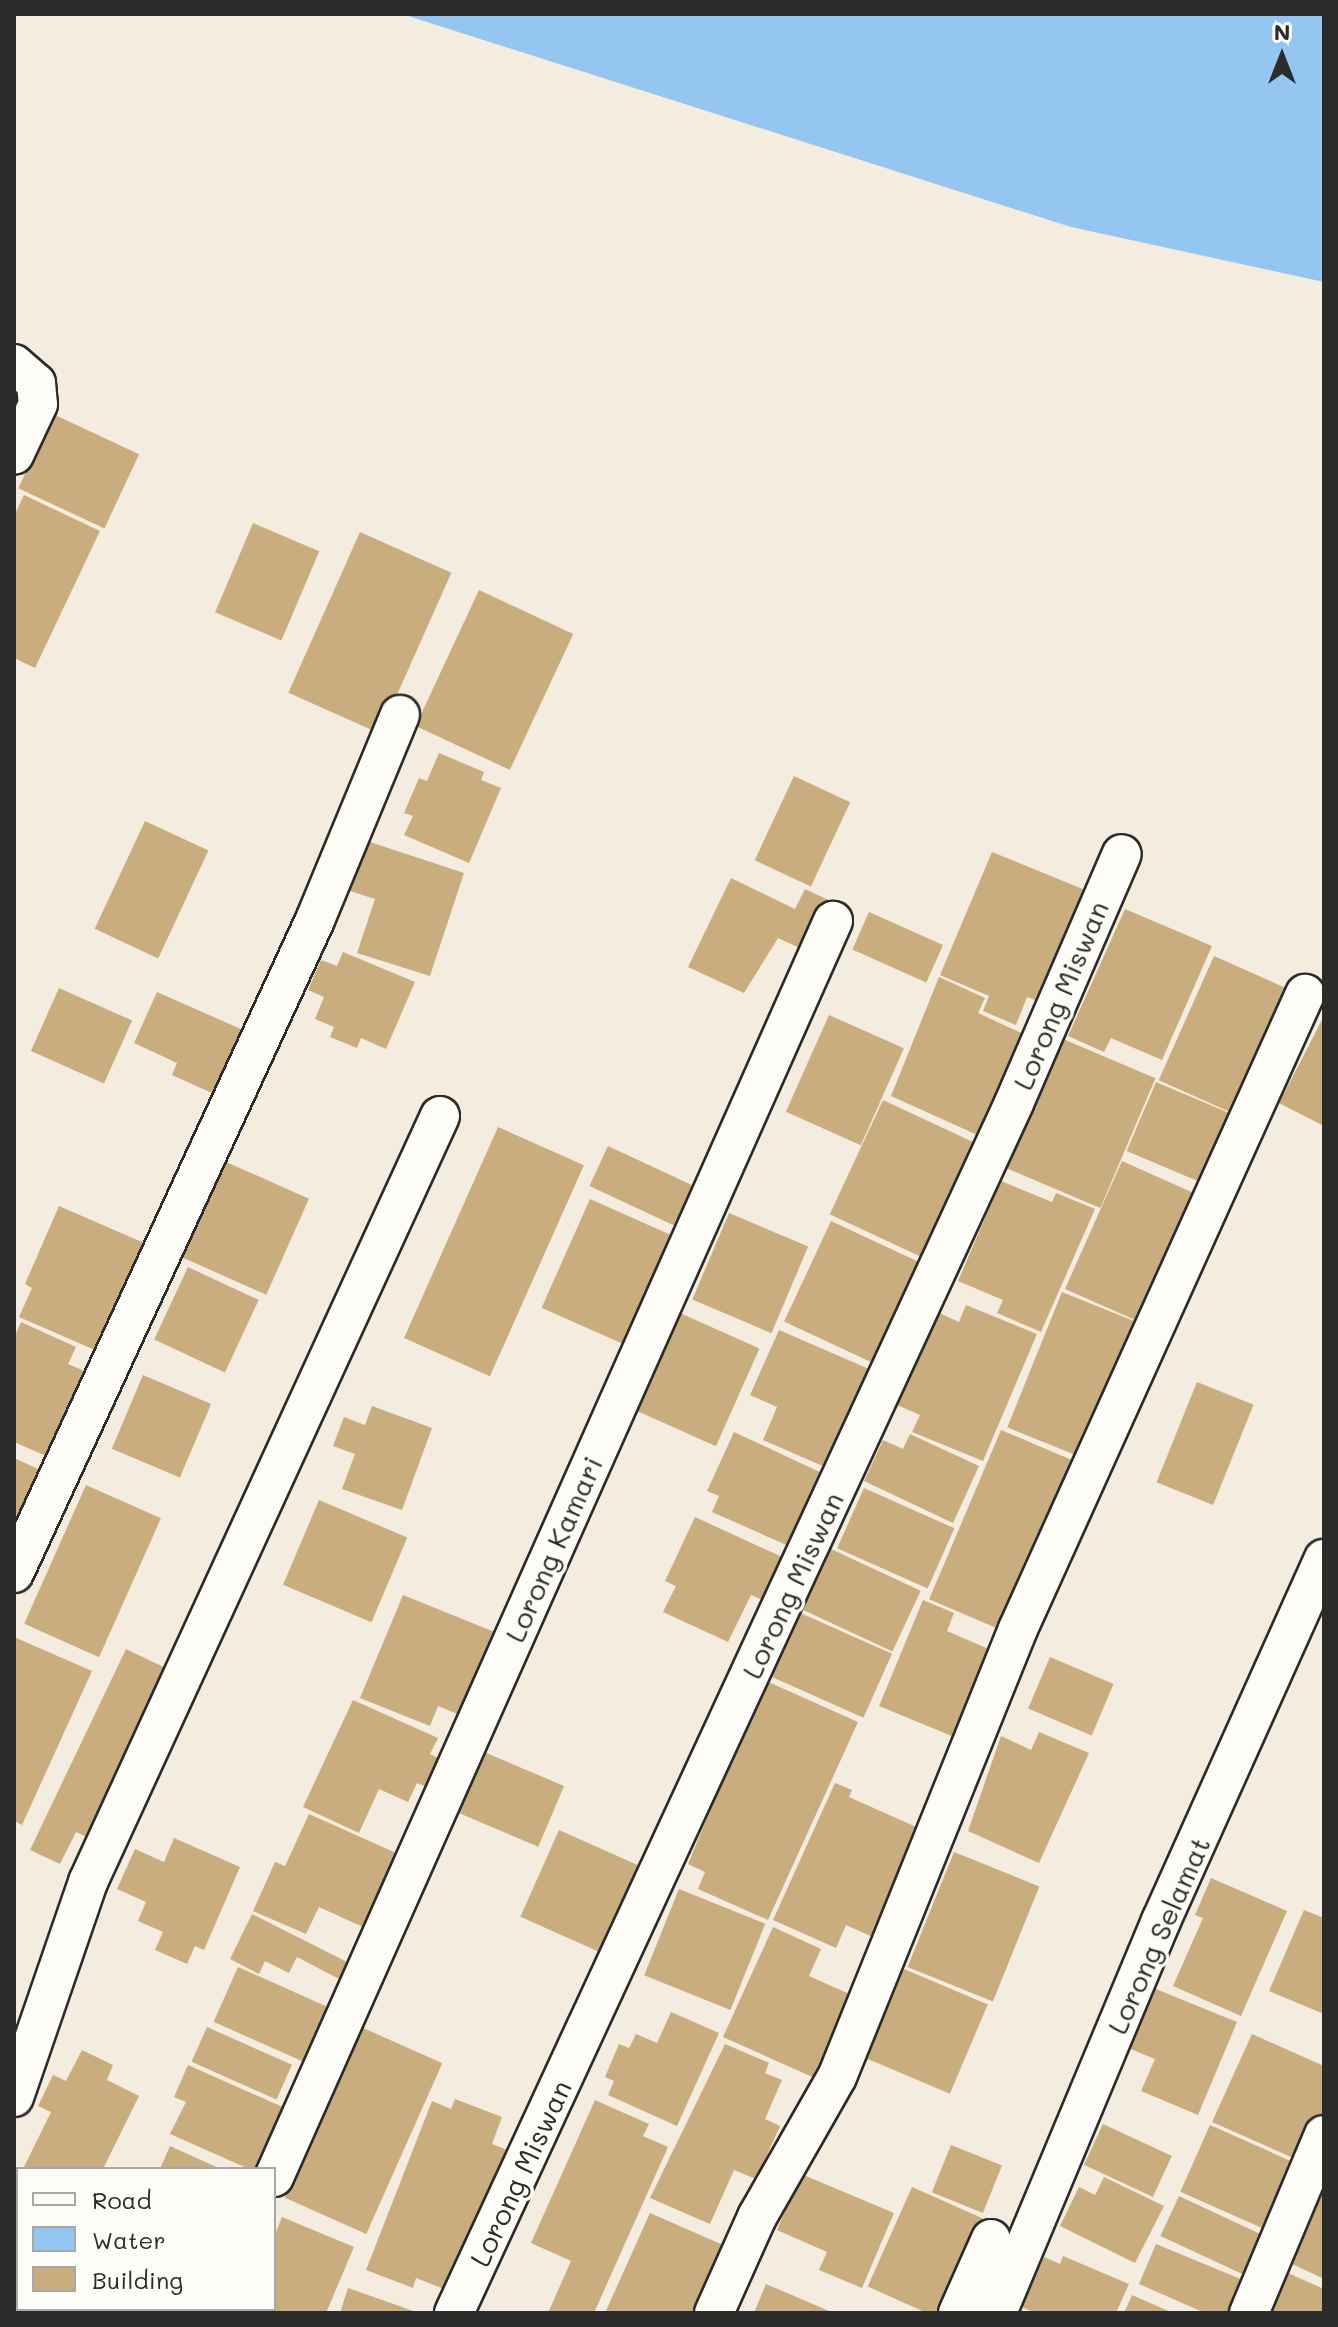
<!DOCTYPE html>
<style>
body{margin:0}
#map{position:relative;width:1338px;height:2327px;overflow:hidden;background:#f3ecdf;font-family:Mali,sans-serif}
div>[style]{position:absolute}
.water>*{inset:0;background:#95c6f1}
.building>*{inset:0;background:#caad7f;transform-origin:0 0}
.roads{filter:drop-shadow(2px 0 #2b2b2b) drop-shadow(-2px 0 #2b2b2b) drop-shadow(0 2px #2b2b2b) drop-shadow(0 -2px #2b2b2b)}
.street>*{height:38px;margin:-19px;padding:0 19px;transform-origin:19px;border-radius:19px;background:#fdfcf7}
span{translate:-50% -50%;white-space:nowrap;text-align:center;line-height:1.15;-webkit-text-stroke:7px #fdfcf7;paint-order:stroke}
.street-label{font-size:28px;color:#2b2b2b}
.frame{position:absolute;inset:0;border:16px solid #2b2b2b;pointer-events:none}
.legend{position:absolute;left:16px;top:2167px;width:260px;height:144px;box-sizing:border-box;background:#fdfcf7;border:2px solid #a9a8a5;margin:0;padding:10px 14px;list-style:none;font-size:24px;color:#2b2b2b}
.legend li{display:flex;align-items:center;gap:16px;height:40px}
.legend b{width:40px;border:2px solid #a9a8a5}
.north{position:absolute;left:1242px;top:16px;width:80px;height:80px;-webkit-text-stroke:6px #fdfcf7;paint-order:stroke;rotate:0deg;font-size:22px;font-weight:700;line-height:32px;text-align:center;color:#2b2b2b}
.north::after{content:'';display:block;margin:auto;width:28px;height:36px;background:#2b2b2b;clip-path:polygon(50% 0,100% 100%,50% 72%,0 100%)}
</style>
<div id="map">
<div class="water">
<div style="clip-path:polygon(402px 14px,1324px 14px,1324px 282px,1071px 227px)"></div>
</div>
<div class="building">
<div style="left:53px;top:414px;width:95px;height:82px;rotate:25deg"></div>
<div style="clip-path:polygon(24px 495px,100px 531px,35px 668px,14px 658px,14px 516px)"></div>
<div style="left:253px;top:523px;width:72px;height:97px;rotate:23deg"></div>
<div style="left:360px;top:532px;width:100px;height:176px;rotate:24deg"></div>
<div style="left:479px;top:590px;width:104px;height:150px;rotate:25deg"></div>
<div style="clip-path:polygon(439px 753px,484px 772px,481px 780px,501px 788px,469px 863px,404px 835px,413px 816px,404px 813px,419px 778px,427px 781px)"></div>
<div style="left:794px;top:776px;width:62px;height:93px;rotate:25deg"></div>
<div style="left:145px;top:821px;width:70px;height:119px;rotate:25deg"></div>
<div style="clip-path:polygon(367px 841px,464px 873px,430px 976px,357px 953px,375px 899px,350px 891px)"></div>
<div style="clip-path:polygon(992px 852px,1090px 892px,1043px 1003px,1027px 997px,1016px 1025px,983px 1011px,989px 996px,940px 975px)"></div>
<div style="clip-path:polygon(731px 878px,795px 909px,805px 889px,837px 904px,813px 954px,778px 938px,744px 993px,688px 967px)"></div>
<div style="clip-path:polygon(1125px 909px,1212px 946px,1162px 1060px,1111px 1038px,1104px 1052px,1068px 1036px)"></div>
<div style="left:869px;top:912px;width:81px;height:41px;rotate:24deg"></div>
<div style="clip-path:polygon(343px 952px,415px 982px,386px 1049px,361px 1038px,357px 1048px,330px 1037px,334px 1027px,315px 1019px,324px 997px,308px 990px,321px 960px,337px 966px)"></div>
<div style="left:1214px;top:956px;width:78px;height:136px;rotate:24deg"></div>
<div style="clip-path:polygon(939px 977px,985px 998px,978px 1013px,1030px 1037px,984px 1138px,891px 1096px)"></div>
<div style="left:59px;top:988px;width:80px;height:69px;rotate:24deg"></div>
<div style="clip-path:polygon(157px 992px,243px 1030px,214px 1094px,172px 1075px,177px 1063px,134px 1043px)"></div>
<div style="left:829px;top:1015px;width:82px;height:106px;rotate:24deg"></div>
<div style="clip-path:polygon(1324px 1016px,1324px 1126px,1279px 1103px)"></div>
<div style="left:1056px;top:1036px;width:108px;height:141px;rotate:23deg"></div>
<div style="left:1156px;top:1082px;width:82px;height:75px;rotate:23deg"></div>
<div style="left:883px;top:1100px;width:110px;height:126px;rotate:25deg"></div>
<div style="left:498px;top:1127px;width:94px;height:231px;rotate:24deg"></div>
<div style="left:608px;top:1146px;width:106px;height:44px;rotate:25deg"></div>
<div style="left:224px;top:1161px;width:93px;height:105px;rotate:24deg"></div>
<div style="left:1122px;top:1161px;width:81px;height:140px;rotate:24deg"></div>
<div style="clip-path:polygon(1001px 1181px,1052px 1202px,1056px 1193px,1095px 1209px,1041px 1332px,997px 1313px,1003px 1300px,958px 1281px)"></div>
<div style="left:590px;top:1199px;width:96px;height:119px;rotate:24deg"></div>
<div style="clip-path:polygon(59px 1206px,151px 1246px,104px 1354px,19px 1317px,32px 1288px,25px 1284px)"></div>
<div style="left:729px;top:1213px;width:86px;height:94px;rotate:23deg"></div>
<div style="left:831px;top:1221px;width:107px;height:111px;rotate:25deg"></div>
<div style="left:188px;top:1267px;width:78px;height:80px;rotate:25deg"></div>
<div style="left:1062px;top:1292px;width:79px;height:146px;rotate:22deg"></div>
<div style="clip-path:polygon(966px 1305px,1037px 1334px,983px 1461px,912px 1432px,920px 1415px,897px 1405px,937px 1312px,959px 1322px)"></div>
<div style="left:680px;top:1313px;width:87px;height:107px;rotate:24deg"></div>
<div style="clip-path:polygon(21px 1322px,76px 1347px,68px 1364px,89px 1373px,51px 1458px,14px 1442px,14px 1338px)"></div>
<div style="clip-path:polygon(779px 1330px,869px 1369px,825px 1467px,763px 1440px,777px 1407px,750px 1395px)"></div>
<div style="left:143px;top:1375px;width:74px;height:80px;rotate:23deg"></div>
<div style="left:1197px;top:1382px;width:61px;height:108px;rotate:22deg"></div>
<div style="clip-path:polygon(372px 1406px,432px 1428px,402px 1510px,342px 1489px,355px 1454px,333px 1446px,344px 1417px,365px 1425px)"></div>
<div style="left:1001px;top:1430px;width:84px;height:184px;rotate:23deg"></div>
<div style="clip-path:polygon(734px 1432px,824px 1474px,791px 1547px,712px 1512px,719px 1496px,707px 1491px)"></div>
<div style="clip-path:polygon(910px 1434px,979px 1466px,953px 1523px,864px 1481px,883px 1440px,903px 1449px)"></div>
<div style="clip-path:polygon(14px 1458px,47px 1473px,14px 1548px)"></div>
<div style="left:86px;top:1485px;width:82px;height:152px;rotate:24deg"></div>
<div style="left:864px;top:1488px;width:99px;height:66px;rotate:24deg"></div>
<div style="left:319px;top:1500px;width:96px;height:92px;rotate:23deg"></div>
<div style="clip-path:polygon(695px 1517px,791px 1561px,771px 1604px,751px 1595px,728px 1642px,663px 1612px,676px 1586px,665px 1581px)"></div>
<div style="left:831px;top:1549px;width:99px;height:67px;rotate:25deg"></div>
<div style="clip-path:polygon(403px 1595px,502px 1635px,467px 1718px,438px 1706px,430px 1726px,360px 1698px)"></div>
<div style="clip-path:polygon(923px 1600px,954px 1613px,947px 1631px,991px 1650px,954px 1737px,879px 1706px)"></div>
<div style="left:796px;top:1611px;width:105px;height:70px;rotate:24deg"></div>
<div style="clip-path:polygon(14px 1637px,92px 1671px,22px 1825px,14px 1821px)"></div>
<div style="clip-path:polygon(126px 1649px,172px 1671px,91px 1839px,76px 1832px,60px 1864px,30px 1850px)"></div>
<div style="left:1050px;top:1657px;width:69px;height:56px;rotate:23deg"></div>
<div style="clip-path:polygon(764px 1680px,858px 1722px,768px 1920px,698px 1889px,705px 1872px,688px 1864px)"></div>
<div style="clip-path:polygon(353px 1700px,438px 1738px,430px 1754px,442px 1760px,429px 1788px,417px 1783px,408px 1802px,379px 1789px,359px 1833px,303px 1807px)"></div>
<div style="clip-path:polygon(1039px 1732px,1089px 1753px,1039px 1863px,968px 1831px,1001px 1736px,1031px 1750px)"></div>
<div style="left:484px;top:1752px;width:87px;height:66px;rotate:23deg"></div>
<div style="clip-path:polygon(835px 1783px,852px 1790px,849px 1797px,923px 1830px,875px 1938px,846px 1925px,836px 1948px,773px 1920px)"></div>
<div style="clip-path:polygon(309px 1814px,396px 1853px,363px 1927px,319px 1907px,306px 1934px,253px 1911px,275px 1862px,285px 1866px)"></div>
<div style="left:559px;top:1830px;width:102px;height:95px;rotate:24deg"></div>
<div style="clip-path:polygon(174px 1838px,240px 1867px,204px 1950px,195px 1946px,187px 1964px,155px 1950px,163px 1932px,138px 1921px,146px 1902px,117px 1889px,135px 1849px,164px 1862px)"></div>
<div style="left:954px;top:1852px;width:92px;height:124px;rotate:22deg"></div>
<div style="clip-path:polygon(1211px 1878px,1287px 1911px,1241px 2016px,1173px 1986px,1203px 1918px,1195px 1915px)"></div>
<div style="left:679px;top:1889px;width:93px;height:93px;rotate:22deg"></div>
<div style="clip-path:polygon(1304px 1910px,1324px 1918px,1324px 2014px,1269px 1991px)"></div>
<div style="clip-path:polygon(252px 1914px,351px 1964px,343px 1981px,297px 1957px,289px 1973px,265px 1961px,259px 1974px,230px 1959px)"></div>
<div style="clip-path:polygon(773px 1927px,821px 1949px,809px 1976px,856px 1997px,819px 2080px,723px 2037px)"></div>
<div style="left:238px;top:1967px;width:97px;height:60px;rotate:24deg"></div>
<div style="left:904px;top:1969px;width:91px;height:97px;rotate:23deg"></div>
<div style="clip-path:polygon(1151px 1987px,1237px 2022px,1198px 2115px,1141px 2091px,1155px 2059px,1126px 2047px)"></div>
<div style="clip-path:polygon(671px 2012px,719px 2033px,677px 2126px,608px 2095px,614px 2081px,605px 2077px,619px 2044px,629px 2048px,636px 2034px,657px 2043px)"></div>
<div style="left:207px;top:2027px;width:93px;height:38px;rotate:24deg"></div>
<div style="left:361px;top:2027px;width:89px;height:187px;rotate:24deg"></div>
<div style="clip-path:polygon(1252px 2034px,1324px 2066px,1324px 2109px,1300px 2161px,1212px 2122px)"></div>
<div style="clip-path:polygon(725px 2044px,769px 2063px,765px 2073px,782px 2080px,765px 2119px,780px 2126px,756px 2179px,734px 2170px,710px 2224px,650px 2198px)"></div>
<div style="clip-path:polygon(82px 2050px,113px 2065px,107px 2080px,139px 2096px,103px 2169px,23px 2169px,51px 2112px,38px 2106px,53px 2075px,66px 2081px)"></div>
<div style="clip-path:polygon(188px 2065px,294px 2112px,268px 2169px,249px 2169px,170px 2134px,186px 2102px,174px 2097px)"></div>
<div style="clip-path:polygon(455px 2099px,502px 2117px,492px 2144px,518px 2154px,479px 2255px,460px 2248px,444px 2289px,416px 2278px,413px 2288px,366px 2270px,432px 2101px,451px 2109px)"></div>
<div style="clip-path:polygon(595px 2100px,649px 2124px,643px 2136px,668px 2147px,594px 2313px,548px 2313px,571px 2261px,531px 2243px)"></div>
<div style="left:1103px;top:2124px;width:76px;height:45px;rotate:25deg"></div>
<div style="left:1210px;top:2125px;width:95px;height:73px;rotate:24deg"></div>
<div style="left:951px;top:2145px;width:55px;height:51px;rotate:22deg"></div>
<div style="clip-path:polygon(170px 2146px,221px 2169px,160px 2169px)"></div>
<div style="clip-path:polygon(801px 2174px,894px 2213px,862px 2288px,819px 2270px,827px 2252px,777px 2230px)"></div>
<div style="clip-path:polygon(1104px 2177px,1164px 2206px,1135px 2263px,1060px 2226px,1079px 2187px,1095px 2195px)"></div>
<div style="left:912px;top:2187px;width:77px;height:109px;rotate:24deg"></div>
<div style="clip-path:polygon(1324px 2191px,1324px 2279px,1290px 2263px)"></div>
<div style="left:1179px;top:2196px;width:98px;height:44px;rotate:25deg"></div>
<div style="clip-path:polygon(650px 2213px,730px 2248px,701px 2313px,605px 2313px)"></div>
<div style="clip-path:polygon(282px 2217px,354px 2247px,326px 2313px,232px 2313px,274px 2309px,274px 2237px)"></div>
<div style="clip-path:polygon(1156px 2244px,1243px 2280px,1229px 2313px,1205px 2313px,1139px 2284px)"></div>
<div style="clip-path:polygon(1063px 2256px,1129px 2284px,1116px 2313px,1035px 2313px,1022px 2307px,1044px 2257px,1060px 2264px)"></div>
<div style="clip-path:polygon(1288px 2273px,1324px 2289px,1324px 2313px,1271px 2313px)"></div>
<div style="clip-path:polygon(766px 2284px,834px 2313px,754px 2313px)"></div>
<div style="clip-path:polygon(348px 2288px,419px 2313px,340px 2313px)"></div>
<div style="clip-path:polygon(1132px 2295px,1173px 2313px,1124px 2313px)"></div>
<div style="clip-path:polygon(101px 2309px,149px 2309px,148px 2313px)"></div>
</div>
<div class="roads">
<div class="street">
<div style="left:14px;top:364px;width:29px;rotate:41deg"></div>
<div style="left:36px;top:383px;width:21px;rotate:85deg"></div>
<div style="left:38px;top:404px;width:56px;rotate:115.2deg"></div>
<div style="left:14px;top:1573px;width:719px;rotate:-65.25deg"></div>
<div style="left:315px;top:920px;width:222px;rotate:-67.5deg"></div>
<div style="left:14px;top:2097px;width:227px;rotate:-71deg"></div>
<div style="left:88px;top:1882px;width:843px;rotate:-65.32deg"></div>
<div style="left:274px;top:2177px;width:1375px;rotate:-66.01deg"></div>
<div style="left:212px;top:2313px;width:4px;rotate:-63deg"></div>
<div style="left:454px;top:2313px;width:1333px;rotate:-65.16deg"></div>
<div style="left:1014px;top:1103px;width:271px;rotate:-66.6deg"></div>
<div style="left:714px;top:2313px;width:105px;rotate:-65.9deg"></div>
<div style="left:757px;top:2217px;width:161px;rotate:-60.3deg"></div>
<div style="left:837px;top:2077px;width:483px;rotate:-68deg"></div>
<div style="left:1018px;top:1629px;width:697px;rotate:-65.68deg"></div>
<div style="left:958px;top:2313px;width:81px;rotate:-66deg"></div>
<div style="left:997px;top:2313px;width:425px;rotate:-67.3deg"></div>
<div style="left:1161px;top:1921px;width:397px;rotate:-65.8deg"></div>
<div style="left:1249px;top:2313px;width:193px;rotate:-67.2deg"></div>
</div>
</div>
<div class="street-label">
<span style="left:1060px;top:995px;rotate:-67deg">Lorong Miswan</span>
<span style="left:553px;top:1549px;rotate:-66deg">Lorong Kamari</span>
<span style="left:792px;top:1585px;rotate:-65deg">Lorong Miswan</span>
<span style="left:1158px;top:1935px;rotate:-66deg">Lorong Selamat</span>
<span style="left:520px;top:2173px;rotate:-65deg">Lorong Miswan</span>
</div>
<div class="frame"></div>
<ul class="legend">
<li><b style="height:10px;background:#fdfcf7"></b>Road</li>
<li><b style="height:22px;background:#95c6f1"></b>Water</li>
<li><b style="height:22px;background:#caad7f"></b>Building</li>
</ul>
<div class="north">N</div>
</div>
